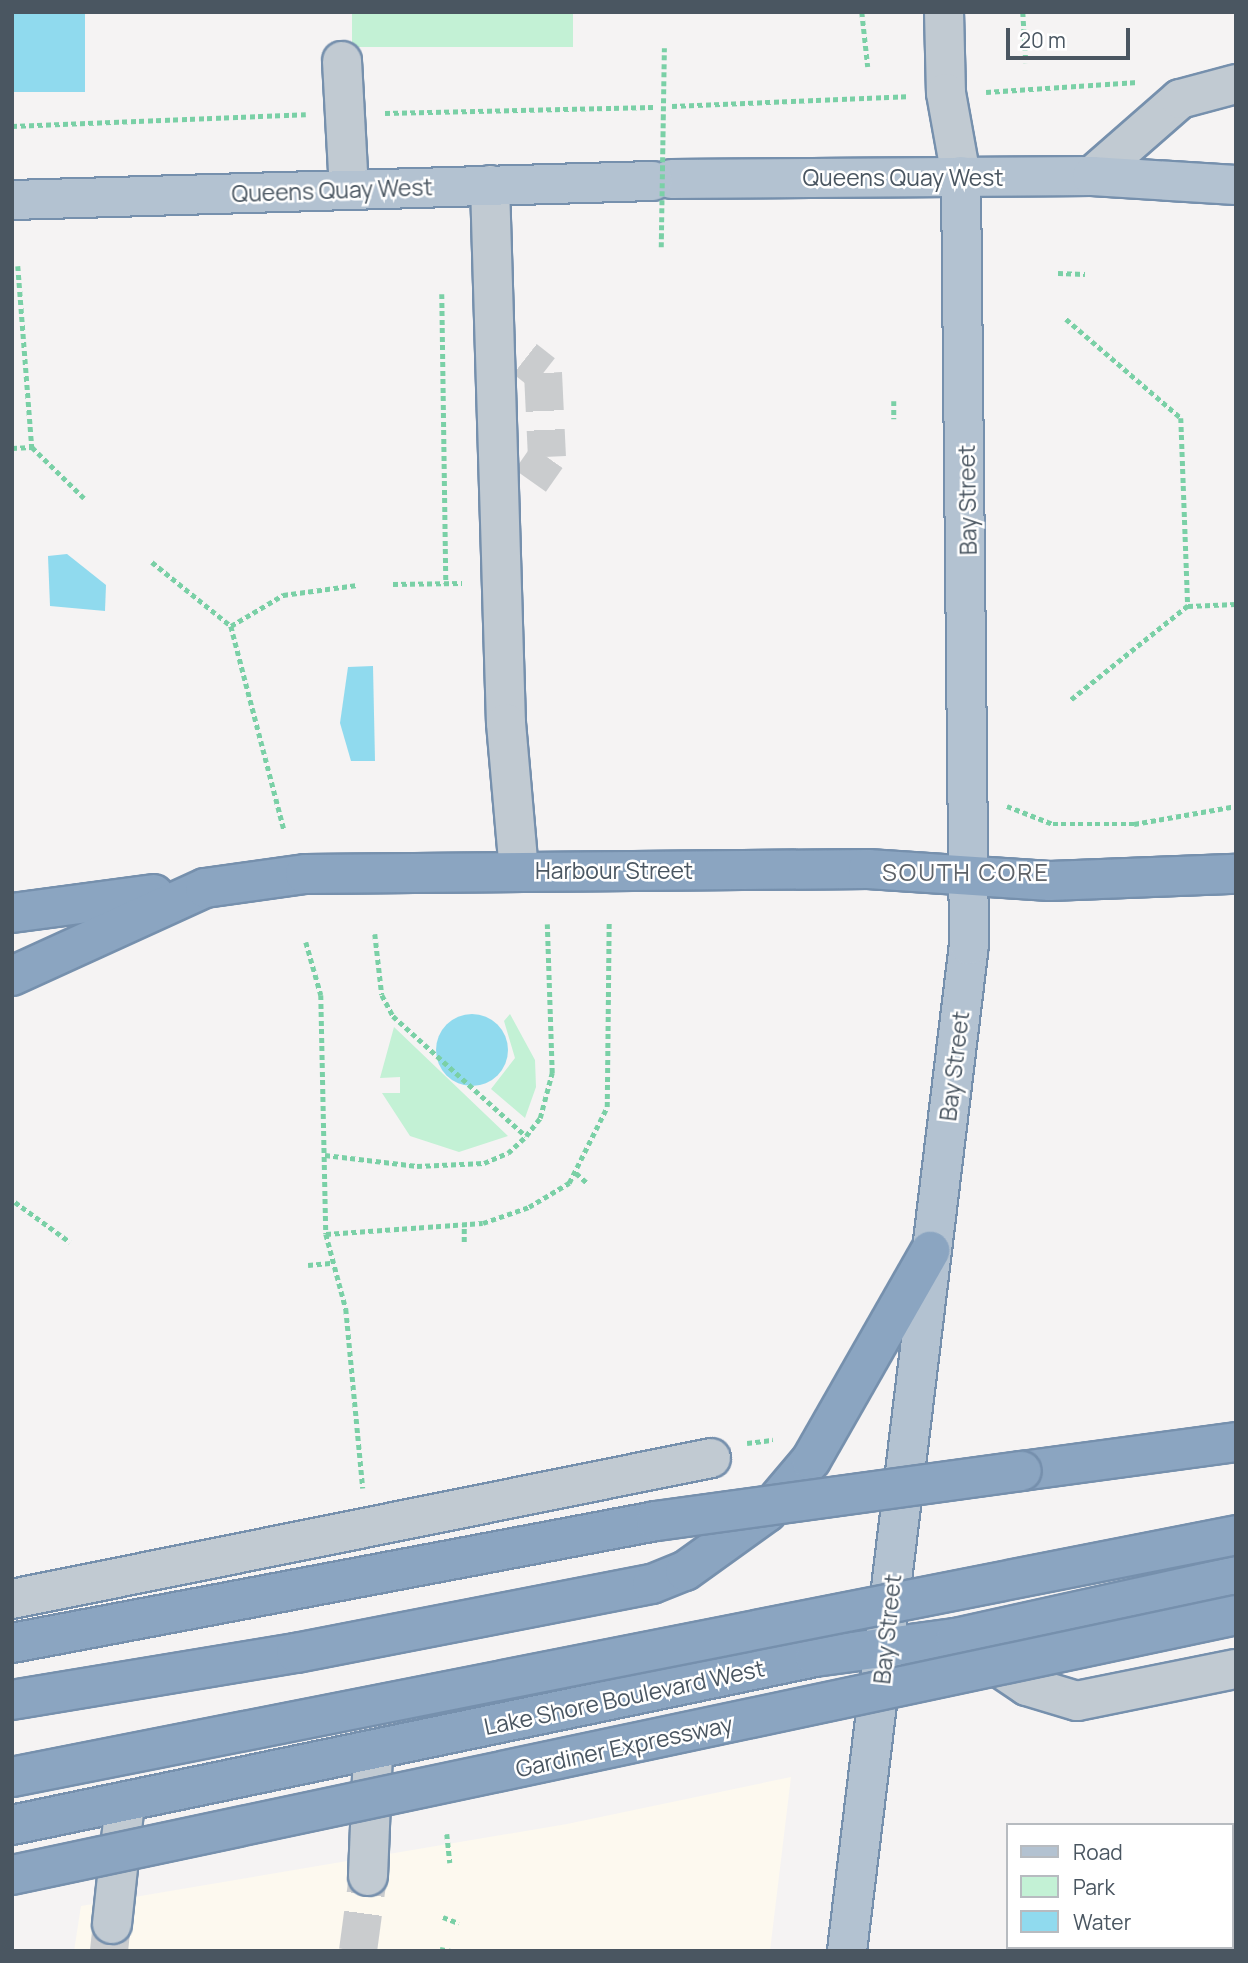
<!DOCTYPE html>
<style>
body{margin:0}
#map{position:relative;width:1248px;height:1963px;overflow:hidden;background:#f5f3f3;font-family:Manrope,sans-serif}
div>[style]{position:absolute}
.commercial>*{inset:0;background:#fdf9ef}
.green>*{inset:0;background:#c3f1d5;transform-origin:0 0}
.water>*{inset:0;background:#90daee;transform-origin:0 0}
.round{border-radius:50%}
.minor-tunnel>*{height:38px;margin-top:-19px;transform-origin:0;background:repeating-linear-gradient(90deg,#caccce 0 38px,transparent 0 57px)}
.path>*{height:4.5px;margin-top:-2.25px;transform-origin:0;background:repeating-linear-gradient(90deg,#7ad0a6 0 5px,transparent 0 8.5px)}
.roads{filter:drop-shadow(2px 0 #7690ad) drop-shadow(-2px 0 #7690ad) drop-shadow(0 2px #7690ad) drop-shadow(0 -2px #7690ad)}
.minor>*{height:38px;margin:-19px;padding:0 19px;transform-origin:19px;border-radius:19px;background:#c1cad2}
.major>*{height:38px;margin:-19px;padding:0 19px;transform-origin:19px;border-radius:19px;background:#b3c2d1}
.highway>*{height:38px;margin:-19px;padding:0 19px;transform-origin:19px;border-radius:19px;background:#8ba5c1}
.path-bridge>*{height:4.5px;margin-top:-2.25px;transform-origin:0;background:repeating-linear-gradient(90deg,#7ad0a6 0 5px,transparent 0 8.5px)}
.bridges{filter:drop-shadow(2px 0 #7690ad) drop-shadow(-2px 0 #7690ad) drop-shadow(0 2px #7690ad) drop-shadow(0 -2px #7690ad)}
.highway-bridge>*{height:38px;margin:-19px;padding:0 19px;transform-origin:19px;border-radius:19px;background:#8ba5c1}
span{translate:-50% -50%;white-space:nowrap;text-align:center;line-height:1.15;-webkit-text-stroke:5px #fff;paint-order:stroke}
.street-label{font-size:23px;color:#4a5661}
.neighbourhood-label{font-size:24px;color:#5f6368;letter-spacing:2px}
.frame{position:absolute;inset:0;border:14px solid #4a5661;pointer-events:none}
.legend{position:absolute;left:1006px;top:1823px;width:228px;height:126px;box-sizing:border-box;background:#fff;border:2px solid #b7bbc0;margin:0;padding:9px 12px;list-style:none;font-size:21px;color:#4a5661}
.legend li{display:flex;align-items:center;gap:14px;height:35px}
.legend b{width:35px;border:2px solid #b7bbc0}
.scale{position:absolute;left:1006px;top:28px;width:124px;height:32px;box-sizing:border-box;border:4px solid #4a5661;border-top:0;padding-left:9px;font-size:21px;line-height:24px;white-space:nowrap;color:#4a5661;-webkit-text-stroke:5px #fff;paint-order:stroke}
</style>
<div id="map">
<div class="commercial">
<div style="clip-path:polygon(791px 1777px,770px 1951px,74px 1951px,81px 1906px,567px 1824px)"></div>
</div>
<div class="green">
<div style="left:352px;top:12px;width:221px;height:35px"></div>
<div style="clip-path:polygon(510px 1014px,535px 1060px,536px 1087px,525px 1118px,491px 1089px,515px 1058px,504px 1021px)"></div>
<div style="clip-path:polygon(394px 1027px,508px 1136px,459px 1152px,410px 1136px,382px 1093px,400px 1093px,400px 1077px,380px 1078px)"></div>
</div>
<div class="water">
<div style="left:12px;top:12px;width:73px;height:80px"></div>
<div style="clip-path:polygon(67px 554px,106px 585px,105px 611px,50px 606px,48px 556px)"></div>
<div style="clip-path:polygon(373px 666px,375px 761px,351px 761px,340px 723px,348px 667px)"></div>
<div class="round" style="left:436px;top:1014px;width:72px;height:72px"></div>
</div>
<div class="minor-tunnel">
<div style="left:525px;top:359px;width:23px;rotate:38deg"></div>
<div style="left:543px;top:373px;width:84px;rotate:87.3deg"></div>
<div style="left:547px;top:457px;width:29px;rotate:125deg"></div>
<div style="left:109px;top:1951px;width:27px;rotate:-84deg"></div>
<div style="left:358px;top:1951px;width:76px;rotate:-82.4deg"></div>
</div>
<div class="path">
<div style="left:862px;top:12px;width:55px;rotate:83.8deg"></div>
<div style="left:1023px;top:12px;width:51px;rotate:86.6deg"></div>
<div style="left:986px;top:92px;width:152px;rotate:-3.8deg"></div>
<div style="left:672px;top:106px;width:235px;rotate:-2.4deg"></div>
<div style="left:385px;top:113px;width:269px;rotate:-1.3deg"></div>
<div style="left:12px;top:126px;width:294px;rotate:-2.3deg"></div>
<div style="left:18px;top:266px;width:182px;rotate:85.6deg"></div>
<div style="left:32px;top:447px;width:73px;rotate:44.4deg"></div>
<div style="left:1058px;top:273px;width:27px;rotate:2deg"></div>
<div style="left:442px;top:294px;width:290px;rotate:89.2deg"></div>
<div style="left:1066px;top:319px;width:152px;rotate:40.7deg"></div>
<div style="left:1181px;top:418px;width:188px;rotate:87.9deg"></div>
<div style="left:1188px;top:606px;width:150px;rotate:141.2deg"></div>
<div style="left:894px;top:401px;width:18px;rotate:90deg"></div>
<div style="left:12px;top:448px;width:20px;rotate:-3deg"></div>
<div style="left:152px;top:562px;width:102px;rotate:39deg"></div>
<div style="left:231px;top:626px;width:211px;rotate:75.4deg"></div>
<div style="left:393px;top:584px;width:69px;rotate:-0.8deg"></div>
<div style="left:1188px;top:606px;width:48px;rotate:-2.4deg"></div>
<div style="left:231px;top:626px;width:61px;rotate:-30.8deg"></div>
<div style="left:283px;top:595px;width:75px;rotate:-7.7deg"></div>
<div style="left:1007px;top:806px;width:49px;rotate:21.4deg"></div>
<div style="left:1053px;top:824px;width:81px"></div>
<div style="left:1134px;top:824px;width:104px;rotate:-10deg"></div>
<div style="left:375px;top:934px;width:61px;rotate:83.5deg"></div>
<div style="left:382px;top:995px;width:24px;rotate:62deg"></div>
<div style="left:393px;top:1016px;width:179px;rotate:42.1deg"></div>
<div style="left:306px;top:942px;width:55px;rotate:74.2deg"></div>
<div style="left:321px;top:995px;width:239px;rotate:88.8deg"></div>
<div style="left:326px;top:1234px;width:78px;rotate:75.1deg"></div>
<div style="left:346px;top:1309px;width:180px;rotate:84.6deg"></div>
<div style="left:325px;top:1155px;width:93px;rotate:6.8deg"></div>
<div style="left:417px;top:1166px;width:67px;rotate:-2.6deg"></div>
<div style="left:484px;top:1163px;width:26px;rotate:-23deg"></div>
<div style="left:508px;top:1153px;width:25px;rotate:-43deg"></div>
<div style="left:526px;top:1136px;width:23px;rotate:-52deg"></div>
<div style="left:540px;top:1118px;width:47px;rotate:-75.1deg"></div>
<div style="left:552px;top:1073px;width:149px;rotate:-91.9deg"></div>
<div style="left:576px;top:1173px;width:15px;rotate:42deg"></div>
<div style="left:15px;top:1202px;width:68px;rotate:36deg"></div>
<div style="left:326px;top:1234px;width:157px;rotate:-4deg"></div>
<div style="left:483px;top:1223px;width:49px;rotate:-19.2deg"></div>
<div style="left:529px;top:1207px;width:47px;rotate:-31deg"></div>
<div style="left:569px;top:1183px;width:85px;rotate:-63.4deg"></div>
<div style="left:607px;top:1107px;width:187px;rotate:-89.4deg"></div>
<div style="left:464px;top:1242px;width:18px;rotate:-90deg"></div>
<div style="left:308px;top:1265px;width:25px;rotate:-5deg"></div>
<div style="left:747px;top:1443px;width:26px;rotate:-7deg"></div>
<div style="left:447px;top:1834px;width:29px;rotate:84deg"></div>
<div style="left:443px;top:1917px;width:17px;rotate:21deg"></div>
<div style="left:440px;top:1949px;width:11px;rotate:10deg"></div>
</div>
<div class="roads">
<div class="minor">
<div style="left:944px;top:12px;width:81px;rotate:88.6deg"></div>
<div style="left:946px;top:93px;width:84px;rotate:79.8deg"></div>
<div style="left:342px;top:61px;width:129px;rotate:86.9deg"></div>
<div style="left:1092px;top:176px;width:117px;rotate:-41.2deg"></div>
<div style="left:1180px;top:99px;width:58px;rotate:-15deg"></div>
<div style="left:490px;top:185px;width:538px;rotate:88.3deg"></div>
<div style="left:506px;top:723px;width:149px;rotate:85deg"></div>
<div style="left:12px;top:1599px;width:713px;rotate:-11.4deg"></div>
<div style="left:975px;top:1651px;width:63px;rotate:33.9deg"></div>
<div style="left:1027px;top:1686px;width:52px;rotate:16.7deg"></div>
<div style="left:1077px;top:1701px;width:162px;rotate:-11.4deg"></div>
<div style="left:368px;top:1876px;width:126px;rotate:-87.7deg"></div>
<div style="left:112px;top:1924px;width:123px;rotate:-83.9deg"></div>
</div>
<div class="major">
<div style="left:671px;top:179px;width:421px;rotate:-0.4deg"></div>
<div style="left:1092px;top:176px;width:144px;rotate:3.6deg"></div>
<div style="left:12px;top:200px;width:641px;rotate:-1.7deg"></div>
<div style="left:847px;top:1951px;width:1013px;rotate:-83.09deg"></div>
<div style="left:969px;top:945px;width:769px;rotate:-90.6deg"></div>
</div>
<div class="highway">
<div style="left:12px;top:913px;width:143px;rotate:-7.6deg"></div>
<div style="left:12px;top:976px;width:212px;rotate:-24.5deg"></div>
<div style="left:205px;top:888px;width:101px;rotate:-8deg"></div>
<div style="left:305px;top:874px;width:563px;rotate:-0.51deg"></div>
<div style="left:868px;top:869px;width:182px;rotate:3.8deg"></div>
<div style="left:1050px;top:881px;width:186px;rotate:-2.2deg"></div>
<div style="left:1022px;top:1471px;width:216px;rotate:-7.7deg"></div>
<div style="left:12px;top:1700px;width:288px;rotate:-9.4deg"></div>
<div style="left:296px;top:1653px;width:363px;rotate:-11deg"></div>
<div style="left:652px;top:1584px;width:35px;rotate:-22deg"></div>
<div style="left:685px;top:1571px;width:101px;rotate:-35.7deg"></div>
<div style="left:767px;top:1512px;width:68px;rotate:-49.8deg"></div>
<div style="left:811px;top:1460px;width:241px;rotate:-60.3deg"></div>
<div style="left:12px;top:1825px;width:820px;rotate:-11.82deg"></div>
<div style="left:815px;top:1657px;width:142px;rotate:-7.7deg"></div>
<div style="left:956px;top:1638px;width:287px;rotate:-12.5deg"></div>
</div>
</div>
<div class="path-bridge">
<div style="left:661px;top:247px;width:199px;rotate:-89.1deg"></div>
</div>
<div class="bridges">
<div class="highway-bridge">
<div style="left:12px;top:1643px;width:655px;rotate:-10.73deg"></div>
<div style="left:656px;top:1521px;width:369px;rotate:-7.8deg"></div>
<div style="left:12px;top:1777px;width:1248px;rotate:-11.18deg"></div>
<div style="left:12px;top:1875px;width:1251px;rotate:-11.99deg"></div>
</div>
</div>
<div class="street-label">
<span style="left:903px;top:177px">Queens Quay West</span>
<span style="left:332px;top:190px;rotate:-2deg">Queens Quay West</span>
<span style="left:967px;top:500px;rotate:-91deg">Bay Street</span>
<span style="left:614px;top:870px">Harbour Street</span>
<span style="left:954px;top:1066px;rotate:-83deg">Bay Street</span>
<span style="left:887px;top:1629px;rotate:-84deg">Bay Street</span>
<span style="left:624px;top:1697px;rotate:-12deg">Lake Shore Boulevard West</span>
<span style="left:624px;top:1746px;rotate:-12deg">Gardiner Expressway</span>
</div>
<div class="neighbourhood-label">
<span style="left:966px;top:872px">SOUTH CORE</span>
</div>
<div class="frame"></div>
<ul class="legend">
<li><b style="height:9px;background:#b3c2d1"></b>Road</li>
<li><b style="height:19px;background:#c3f1d5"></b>Park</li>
<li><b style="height:19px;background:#90daee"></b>Water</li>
</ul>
<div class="scale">20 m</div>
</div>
